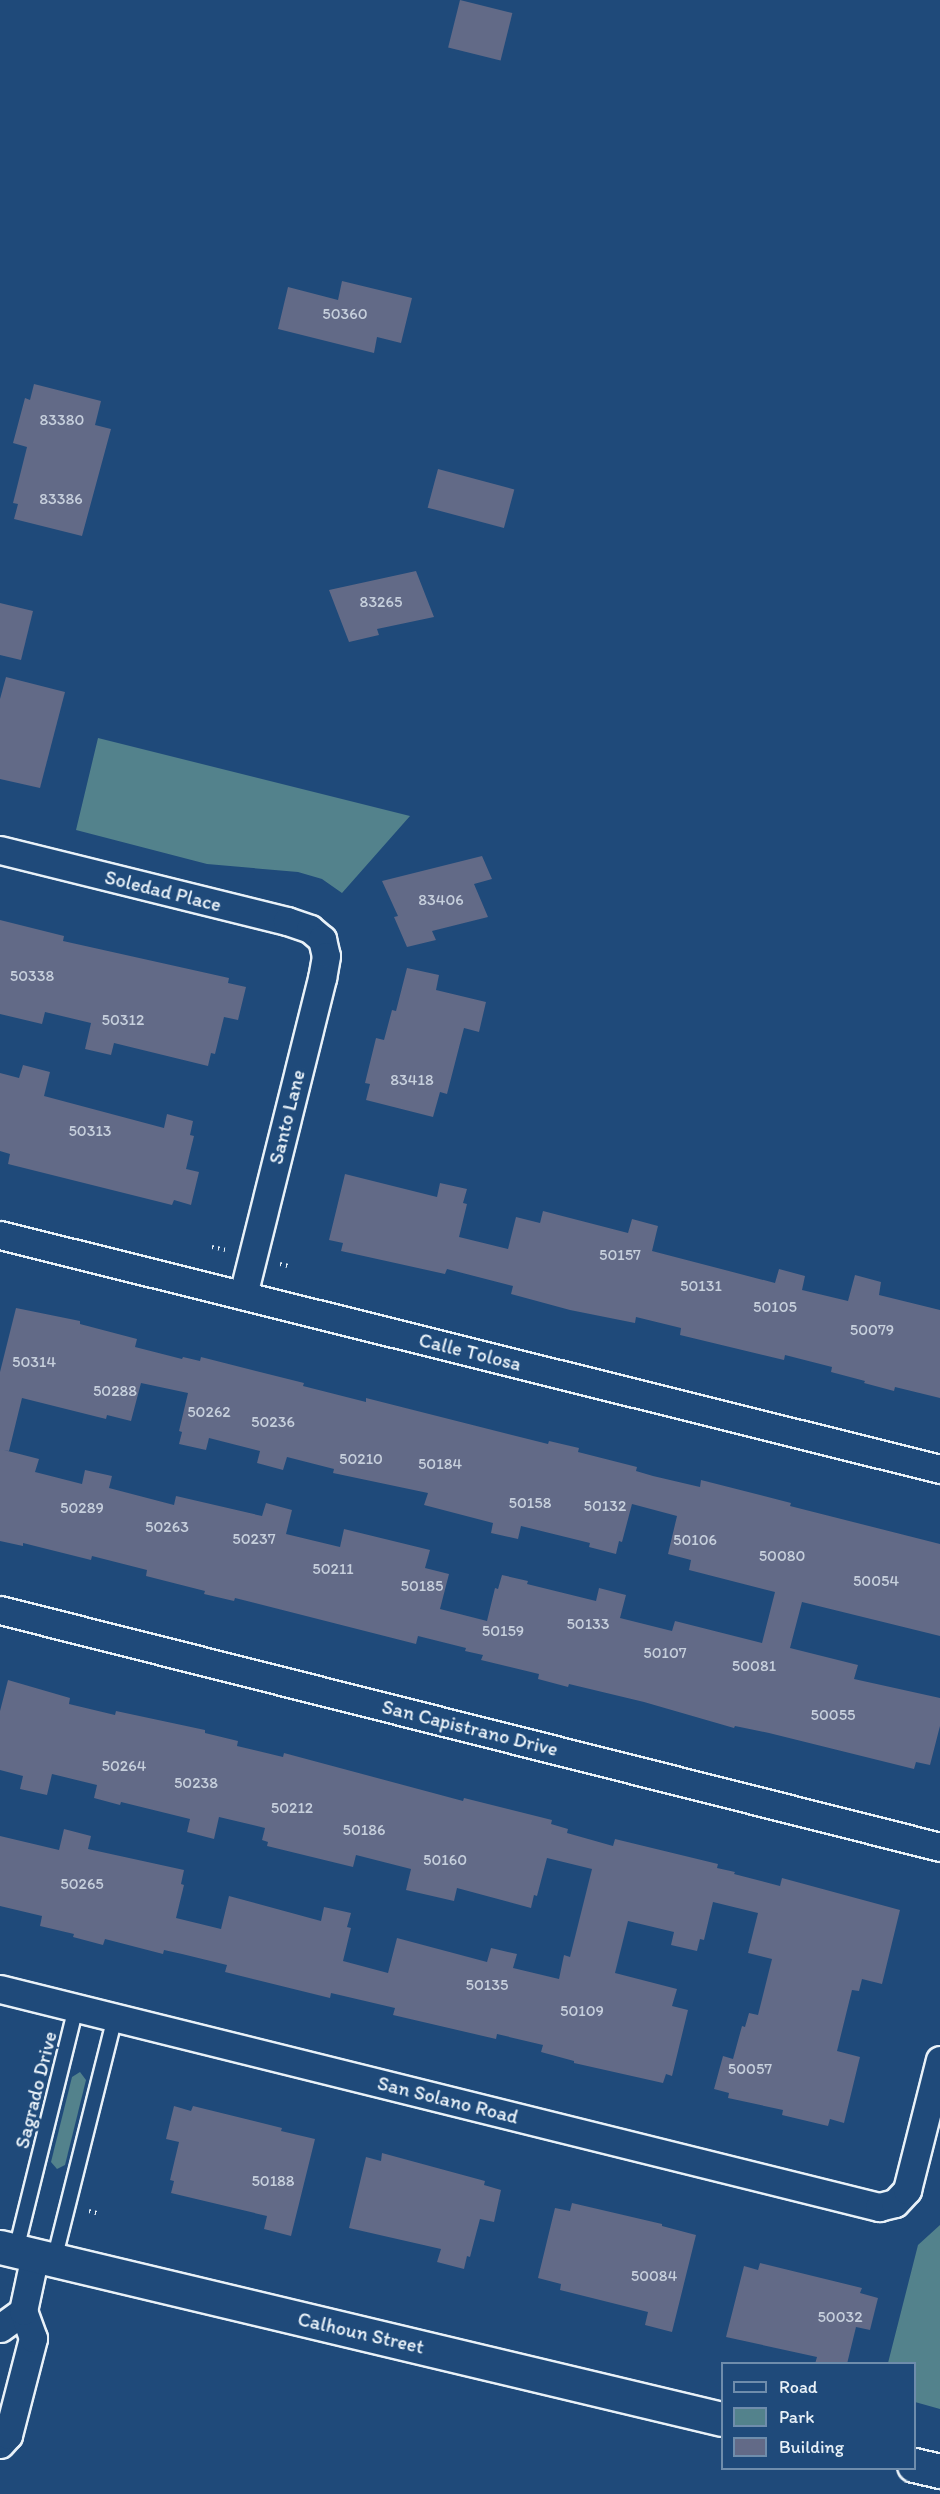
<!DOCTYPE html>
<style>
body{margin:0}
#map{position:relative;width:940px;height:2494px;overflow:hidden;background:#1f4a7a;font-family:Itim,sans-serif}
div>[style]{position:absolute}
.green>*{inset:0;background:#53828c}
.building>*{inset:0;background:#626a87;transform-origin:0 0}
.path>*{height:4px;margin-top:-2px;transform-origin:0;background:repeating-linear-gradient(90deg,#e8f1f8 0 1.5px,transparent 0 6px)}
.roads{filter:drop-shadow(2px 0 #e8f1f8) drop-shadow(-2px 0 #e8f1f8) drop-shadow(0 2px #e8f1f8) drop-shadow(0 -2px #e8f1f8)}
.service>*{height:14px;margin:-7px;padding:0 7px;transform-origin:7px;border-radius:7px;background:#1f4a7a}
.minor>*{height:27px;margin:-13.5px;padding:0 13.5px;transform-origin:13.5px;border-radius:13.5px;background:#1f4a7a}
.tertiary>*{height:33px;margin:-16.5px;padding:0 16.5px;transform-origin:16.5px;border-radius:16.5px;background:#1f4a7a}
span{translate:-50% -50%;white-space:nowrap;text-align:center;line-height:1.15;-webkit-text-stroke:6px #1f4a7a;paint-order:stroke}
.number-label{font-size:16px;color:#c6cfdc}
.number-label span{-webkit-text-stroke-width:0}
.street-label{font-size:20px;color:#e8f1f8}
.legend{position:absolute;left:721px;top:2362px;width:195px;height:108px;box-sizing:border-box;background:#1f4a7a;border:2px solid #6f8dac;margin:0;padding:8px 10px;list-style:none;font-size:18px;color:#e8f1f8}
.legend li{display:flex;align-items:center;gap:12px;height:30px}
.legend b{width:30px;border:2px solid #6f8dac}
</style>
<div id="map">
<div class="green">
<div style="clip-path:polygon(98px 738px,410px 816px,342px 893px,322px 879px,298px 872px,207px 864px,76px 830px)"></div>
<div style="clip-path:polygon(80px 2072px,86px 2080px,65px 2165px,57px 2169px,51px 2162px,72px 2077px)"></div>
<div style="clip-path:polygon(940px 2225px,940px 2409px,915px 2402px,914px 2364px,888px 2363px,918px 2245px)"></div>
</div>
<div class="building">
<div style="left:460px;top:0;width:54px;height:49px;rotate:14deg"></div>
<div style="clip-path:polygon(342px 281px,412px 298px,401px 343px,377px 337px,374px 353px,278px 329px,288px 287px,338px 300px)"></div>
<div style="clip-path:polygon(34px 384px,101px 401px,95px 425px,111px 429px,82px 536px,14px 519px,18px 504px,13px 503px,27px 447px,13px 443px,25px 398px,30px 400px)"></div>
<div style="left:438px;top:469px;width:79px;height:40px;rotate:15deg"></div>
<div style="clip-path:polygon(416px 571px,434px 617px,377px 629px,379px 635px,349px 642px,329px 590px)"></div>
<div style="clip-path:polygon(0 603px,33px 611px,21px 660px,0 655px)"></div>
<div style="clip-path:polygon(6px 677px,65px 692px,40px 788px,0 779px,0 699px)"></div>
<div style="clip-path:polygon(482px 856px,492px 879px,474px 884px,488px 917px,432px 931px,436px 940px,407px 947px,394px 917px,398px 916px,382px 881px)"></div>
<div style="clip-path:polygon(0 920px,64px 936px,63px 941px,229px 978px,228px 983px,246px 987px,238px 1020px,224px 1017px,215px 1054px,211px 1053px,208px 1066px,114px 1043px,111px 1055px,85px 1049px,91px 1023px,45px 1012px,42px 1024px,0 1014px)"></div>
<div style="clip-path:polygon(407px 968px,439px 975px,436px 990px,486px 1002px,479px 1032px,464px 1028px,447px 1094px,440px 1092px,433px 1117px,366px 1100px,370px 1084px,365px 1083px,376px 1038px,384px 1040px,392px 1010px,396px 1011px)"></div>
<div style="clip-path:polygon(23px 1065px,50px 1072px,44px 1096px,164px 1128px,167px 1114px,193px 1121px,190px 1135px,194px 1136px,186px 1169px,199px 1172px,191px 1205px,174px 1200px,172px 1205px,8px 1164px,10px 1154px,0 1151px,0 1073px,19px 1078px)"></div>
<div style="clip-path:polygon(345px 1174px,437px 1197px,440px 1183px,467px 1189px,463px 1203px,467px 1204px,459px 1237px,508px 1249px,516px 1217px,540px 1223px,543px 1211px,628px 1233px,632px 1219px,658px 1226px,652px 1251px,775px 1283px,779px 1269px,805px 1276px,802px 1290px,848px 1301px,855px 1275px,881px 1282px,879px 1295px,940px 1310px,940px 1398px,895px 1387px,894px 1391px,864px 1383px,865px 1381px,831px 1372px,832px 1367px,785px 1355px,784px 1360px,680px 1335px,681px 1328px,636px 1317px,635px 1323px,570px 1310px,511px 1294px,513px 1286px,447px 1269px,445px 1274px,341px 1251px,343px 1243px,329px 1240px)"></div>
<div style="clip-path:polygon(evenodd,16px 1308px,80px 1321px,80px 1324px,137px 1339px,135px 1347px,182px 1359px,183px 1357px,200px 1361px,201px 1357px,304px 1383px,303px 1386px,366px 1402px,366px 1398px,548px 1444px,549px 1441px,579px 1448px,578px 1452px,637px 1467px,636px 1471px,653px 1476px,700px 1487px,701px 1480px,791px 1503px,790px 1506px,940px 1544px,940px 1636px,802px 1602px,790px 1648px,858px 1665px,854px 1679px,940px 1698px,940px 1726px,930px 1765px,916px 1762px,914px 1769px,769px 1733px,735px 1726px,734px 1728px,644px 1702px,569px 1684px,568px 1687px,538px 1679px,539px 1674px,481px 1660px,483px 1655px,465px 1651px,466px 1648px,418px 1636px,416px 1644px,235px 1598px,234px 1601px,204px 1594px,205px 1591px,146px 1576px,147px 1570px,92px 1556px,91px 1560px,23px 1543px,23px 1546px,0 1541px,0 1372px,16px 1308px,141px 1383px,188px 1393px,179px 1431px,182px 1432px,179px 1444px,206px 1450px,209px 1438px,260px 1451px,257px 1463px,283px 1470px,287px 1457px,334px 1469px,333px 1473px,428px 1493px,424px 1505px,493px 1523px,491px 1533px,518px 1539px,521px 1526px,590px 1543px,589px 1547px,616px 1554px,619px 1541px,622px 1542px,632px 1504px,677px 1516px,668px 1554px,691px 1560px,689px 1570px,775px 1592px,762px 1643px,675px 1621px,672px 1631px,620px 1618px,626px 1595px,599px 1588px,596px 1601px,527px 1584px,528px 1581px,502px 1575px,498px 1589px,495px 1588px,487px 1621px,440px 1609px,449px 1574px,425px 1568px,430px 1550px,344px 1529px,340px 1547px,286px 1534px,292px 1510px,266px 1503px,262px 1516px,176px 1496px,174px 1505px,109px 1488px,112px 1476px,85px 1470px,82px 1484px,35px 1472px,39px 1459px,4px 1450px,9px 1451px,22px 1398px,106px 1419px,107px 1415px,131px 1421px,141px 1383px)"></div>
<div style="clip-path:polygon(8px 1680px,70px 1698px,69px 1704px,115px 1715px,116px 1711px,205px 1730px,205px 1733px,238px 1741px,237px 1746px,283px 1757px,284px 1753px,463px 1801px,464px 1798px,552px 1820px,551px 1824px,568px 1829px,567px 1833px,613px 1846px,615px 1839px,718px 1864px,717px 1868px,735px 1872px,734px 1874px,780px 1886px,782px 1878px,900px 1910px,882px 1984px,862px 1979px,859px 1991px,852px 1990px,837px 2051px,860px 2057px,844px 2123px,830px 2119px,828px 2126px,782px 2115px,783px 2110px,728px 2098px,729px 2093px,714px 2089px,723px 2056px,733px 2059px,742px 2026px,745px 2027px,749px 2013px,758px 2015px,772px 1959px,748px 1953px,758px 1913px,713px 1902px,704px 1940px,700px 1939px,697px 1951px,671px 1945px,674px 1932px,628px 1921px,615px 1973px,677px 1989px,672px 2006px,688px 2010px,672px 2076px,666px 2074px,663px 2083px,574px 2063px,574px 2061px,541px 2052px,543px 2045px,497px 2034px,496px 2039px,393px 2015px,395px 2008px,331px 1993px,330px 1998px,225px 1972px,227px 1965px,182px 1954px,164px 1950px,163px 1954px,105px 1939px,103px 1945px,73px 1937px,74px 1934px,40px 1926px,42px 1916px,0 1906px,0 1836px,59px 1850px,64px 1829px,91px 1836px,88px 1849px,184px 1870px,181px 1884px,184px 1885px,176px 1918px,221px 1929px,229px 1896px,321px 1921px,324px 1907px,351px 1913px,347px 1927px,351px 1928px,343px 1961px,388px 1973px,397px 1938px,487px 1962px,491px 1948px,517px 1954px,513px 1968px,559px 1979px,564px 1955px,570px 1957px,592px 1869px,547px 1858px,537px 1896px,534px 1895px,531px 1908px,457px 1888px,454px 1901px,406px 1890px,411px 1869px,356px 1855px,353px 1867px,267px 1846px,268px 1842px,262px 1840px,265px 1828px,219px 1817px,214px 1839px,187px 1832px,190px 1819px,121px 1802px,120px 1805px,94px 1798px,97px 1785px,52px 1774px,47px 1795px,20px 1789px,23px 1776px,0 1770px,0 1711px)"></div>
<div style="clip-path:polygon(174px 2106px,191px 2111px,193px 2106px,282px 2128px,281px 2131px,315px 2139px,291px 2236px,264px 2229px,267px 2216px,171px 2193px,174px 2181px,170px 2180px,179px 2142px,166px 2139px)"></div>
<div style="clip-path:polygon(382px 2153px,485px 2181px,484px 2185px,501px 2190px,494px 2222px,480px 2219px,470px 2257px,467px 2256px,464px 2269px,437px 2262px,441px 2249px,349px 2228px,366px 2157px,381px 2161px)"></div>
<div style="clip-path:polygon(572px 2203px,662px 2224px,662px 2226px,696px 2235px,672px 2332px,645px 2325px,648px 2312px,560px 2290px,561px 2284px,538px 2278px,555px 2208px,570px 2211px)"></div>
<div style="clip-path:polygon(760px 2263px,862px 2288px,860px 2293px,878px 2298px,870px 2330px,856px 2327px,847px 2364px,815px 2364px,817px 2357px,726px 2337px,744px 2266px,758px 2270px)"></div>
</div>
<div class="path">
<div style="left:212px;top:1247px;width:14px;rotate:12deg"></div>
<div style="left:280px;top:1264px;width:9px;rotate:13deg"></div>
<div style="left:89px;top:2211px;width:8px;rotate:14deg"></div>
</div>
<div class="roads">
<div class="service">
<div style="left:16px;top:2250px;width:249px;rotate:-76.1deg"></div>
<div style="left:54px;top:2260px;width:250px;rotate:-75.9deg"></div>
</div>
<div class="minor">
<div style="left:0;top:850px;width:296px;rotate:13.9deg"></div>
<div style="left:287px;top:921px;width:24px;rotate:19deg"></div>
<div style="left:310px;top:929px;width:16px;rotate:40deg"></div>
<div style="left:322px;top:939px;width:17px;rotate:77deg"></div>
<div style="left:326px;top:956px;width:22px;rotate:100deg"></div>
<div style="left:322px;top:978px;width:327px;rotate:104deg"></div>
<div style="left:0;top:1235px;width:969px;rotate:13.98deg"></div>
<div style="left:0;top:1610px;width:969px;rotate:14.15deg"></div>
<div style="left:0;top:1989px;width:906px;rotate:13.93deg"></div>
<div style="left:879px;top:2207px;width:16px;rotate:-14deg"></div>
<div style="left:895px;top:2203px;width:18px;rotate:-47deg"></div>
<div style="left:907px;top:2190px;width:134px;rotate:-75.8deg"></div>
<div style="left:0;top:2328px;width:29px;rotate:-36deg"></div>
<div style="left:0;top:2444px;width:12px;rotate:-48deg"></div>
<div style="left:8px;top:2435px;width:100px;rotate:-75.5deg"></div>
<div style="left:33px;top:2338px;width:29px;rotate:-110deg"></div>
<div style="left:23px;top:2311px;width:57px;rotate:-77.9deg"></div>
</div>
<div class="tertiary">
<div style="left:0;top:2247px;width:742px;rotate:13.4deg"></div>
<div style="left:914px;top:2465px;width:27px;rotate:13deg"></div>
</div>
</div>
<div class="number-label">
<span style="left:345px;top:314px">50360</span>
<span style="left:62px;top:420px">83380</span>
<span style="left:61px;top:499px">83386</span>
<span style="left:381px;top:602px">83265</span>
<span style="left:441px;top:900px">83406</span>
<span style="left:32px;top:976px">50338</span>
<span style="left:123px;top:1020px">50312</span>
<span style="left:412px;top:1080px">83418</span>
<span style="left:90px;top:1131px">50313</span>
<span style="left:620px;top:1255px">50157</span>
<span style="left:701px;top:1286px">50131</span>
<span style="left:775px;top:1307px">50105</span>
<span style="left:872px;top:1330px">50079</span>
<span style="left:34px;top:1362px">50314</span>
<span style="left:115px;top:1391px">50288</span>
<span style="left:209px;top:1412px">50262</span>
<span style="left:273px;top:1422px">50236</span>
<span style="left:361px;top:1459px">50210</span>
<span style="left:440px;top:1464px">50184</span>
<span style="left:530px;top:1503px">50158</span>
<span style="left:605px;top:1506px">50132</span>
<span style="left:82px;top:1508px">50289</span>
<span style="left:167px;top:1527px">50263</span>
<span style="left:254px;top:1539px">50237</span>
<span style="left:695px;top:1540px">50106</span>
<span style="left:782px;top:1556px">50080</span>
<span style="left:333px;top:1569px">50211</span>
<span style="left:876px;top:1581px">50054</span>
<span style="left:422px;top:1586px">50185</span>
<span style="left:588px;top:1624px">50133</span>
<span style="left:503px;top:1631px">50159</span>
<span style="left:665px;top:1653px">50107</span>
<span style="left:754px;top:1666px">50081</span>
<span style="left:833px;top:1715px">50055</span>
<span style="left:124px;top:1766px">50264</span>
<span style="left:196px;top:1783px">50238</span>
<span style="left:292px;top:1808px">50212</span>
<span style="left:364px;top:1830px">50186</span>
<span style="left:445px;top:1860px">50160</span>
<span style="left:82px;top:1884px">50265</span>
<span style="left:487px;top:1985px">50135</span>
<span style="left:582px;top:2011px">50109</span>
<span style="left:750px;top:2069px">50057</span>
<span style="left:273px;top:2181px">50188</span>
<span style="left:654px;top:2276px">50084</span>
<span style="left:840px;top:2317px">50032</span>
</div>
<div class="street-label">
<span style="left:163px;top:891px;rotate:14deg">Soledad Place</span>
<span style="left:287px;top:1117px;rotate:-76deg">Santo Lane</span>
<span style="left:470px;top:1352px;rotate:14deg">Calle Tolosa</span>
<span style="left:470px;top:1728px;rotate:14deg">San Capistrano Drive</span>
<span style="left:36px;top:2090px;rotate:-76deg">Sagrado Drive</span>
<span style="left:448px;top:2100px;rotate:14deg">San Solano Road</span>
<span style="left:361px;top:2333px;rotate:13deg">Calhoun Street</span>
</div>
<ul class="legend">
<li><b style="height:8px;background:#1f4a7a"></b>Road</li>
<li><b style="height:16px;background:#53828c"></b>Park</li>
<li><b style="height:16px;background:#626a87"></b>Building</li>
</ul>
</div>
